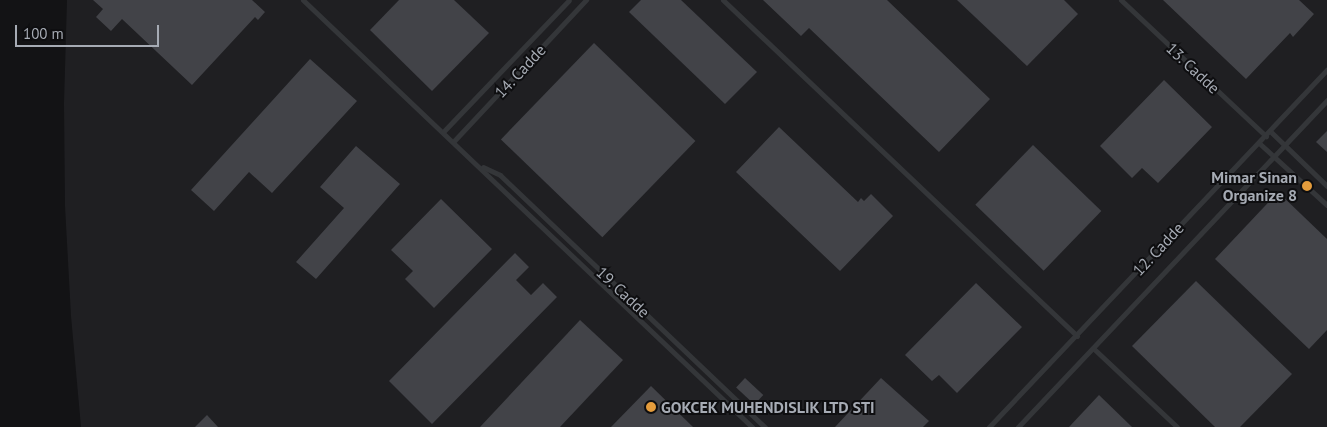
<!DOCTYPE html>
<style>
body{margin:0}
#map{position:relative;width:1327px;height:427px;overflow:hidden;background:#131315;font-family:"PT Sans",sans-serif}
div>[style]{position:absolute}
.built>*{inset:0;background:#1f1f22}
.building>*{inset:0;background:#424348;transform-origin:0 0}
.lane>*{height:5px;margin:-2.5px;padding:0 2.5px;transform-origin:2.5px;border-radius:2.5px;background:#343639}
.dots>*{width:14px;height:14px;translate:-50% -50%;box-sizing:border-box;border:2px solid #0e0e10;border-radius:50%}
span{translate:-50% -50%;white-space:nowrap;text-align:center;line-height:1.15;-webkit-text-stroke:4px #0e0e10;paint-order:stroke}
.street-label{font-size:16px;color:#a6abb4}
.poi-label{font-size:16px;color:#a6abb4;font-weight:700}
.right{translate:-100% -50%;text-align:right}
.left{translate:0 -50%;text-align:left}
.scale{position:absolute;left:15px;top:25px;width:144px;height:22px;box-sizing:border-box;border:2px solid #a6abb4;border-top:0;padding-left:6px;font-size:15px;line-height:18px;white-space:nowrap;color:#a6abb4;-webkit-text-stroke:4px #0e0e10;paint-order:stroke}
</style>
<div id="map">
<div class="built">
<div style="clip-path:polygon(67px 0,1327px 0,1327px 427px,81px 427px,71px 316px,65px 206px,64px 103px)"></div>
</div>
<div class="building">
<div style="clip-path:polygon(93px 0,252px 0,265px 12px,258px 20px,255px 17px,192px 85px,122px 19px,111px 31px,96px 17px,103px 9px)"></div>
<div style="clip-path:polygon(399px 0,454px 0,489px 33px,432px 91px,370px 30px)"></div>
<div style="clip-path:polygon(641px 0,681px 0,757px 72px,725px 104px,629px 12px)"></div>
<div style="clip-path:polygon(763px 0,887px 0,990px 99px,939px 152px,809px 28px,801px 36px)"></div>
<div style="clip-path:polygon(957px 0,1064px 0,1078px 14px,1027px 66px)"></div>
<div style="clip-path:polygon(1163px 0,1299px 0,1314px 14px,1293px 37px,1290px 33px,1246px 79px)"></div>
<div style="left:594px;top:43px;width:141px;height:134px;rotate:44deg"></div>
<div style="clip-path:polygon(310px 59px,357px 101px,272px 193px,249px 172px,214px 211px,191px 190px)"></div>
<div style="clip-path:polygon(1164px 80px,1212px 127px,1158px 183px,1142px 168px,1132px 178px,1100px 146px)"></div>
<div style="clip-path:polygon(779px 127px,858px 202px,861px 198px,864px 201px,871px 194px,893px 216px,840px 271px,736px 172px)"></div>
<div style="clip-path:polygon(1327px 131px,1327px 152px,1316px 142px)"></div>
<div style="left:1033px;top:145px;width:95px;height:83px;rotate:44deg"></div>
<div style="clip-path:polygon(356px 146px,400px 184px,316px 279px,296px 262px,344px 208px,320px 187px)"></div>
<div style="clip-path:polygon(1278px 192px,1327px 239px,1327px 330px,1309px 349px,1215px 259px)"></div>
<div style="clip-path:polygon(441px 199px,492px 249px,434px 308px,405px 279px,413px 271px,391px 250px)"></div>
<div style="clip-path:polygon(515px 253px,529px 267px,516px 280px,531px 295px,543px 283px,557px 297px,432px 424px,389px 381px)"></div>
<div style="clip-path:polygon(1196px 281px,1292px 374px,1240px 427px,1215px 427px,1132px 346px)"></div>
<div style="clip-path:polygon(976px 283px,1022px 327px,957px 393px,939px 375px,932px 381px,905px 355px)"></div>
<div style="clip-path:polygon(580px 320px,623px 360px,560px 427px,480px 427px)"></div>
<div style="left:745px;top:378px;width:25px;height:13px;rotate:43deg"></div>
<div style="clip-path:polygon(881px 378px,929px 421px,923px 427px,835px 427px)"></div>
<div style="clip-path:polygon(651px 386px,693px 427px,611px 427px)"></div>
<div style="clip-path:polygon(1099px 395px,1132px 427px,1069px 427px)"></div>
<div style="clip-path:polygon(207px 415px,218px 427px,195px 427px)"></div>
</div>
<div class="lane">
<div style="left:303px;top:0;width:620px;rotate:43.56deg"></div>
<div style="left:723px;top:0;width:488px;rotate:43.5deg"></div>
<div style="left:1121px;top:0;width:199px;rotate:43.2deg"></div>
<div style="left:1270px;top:131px;width:79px;rotate:44deg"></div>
<div style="left:443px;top:132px;width:182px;rotate:-46.3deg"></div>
<div style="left:453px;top:142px;width:195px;rotate:-46.9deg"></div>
<div style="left:1259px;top:143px;width:92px;rotate:42.4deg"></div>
<div style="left:483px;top:167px;width:19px;rotate:25deg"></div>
<div style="left:500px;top:175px;width:366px;rotate:43.6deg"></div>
<div style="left:1093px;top:348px;width:115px;rotate:43.2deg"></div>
<div style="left:989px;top:427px;width:492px;rotate:-46.6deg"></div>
<div style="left:1018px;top:427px;width:450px;rotate:-46.6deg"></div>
</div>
<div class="dots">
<div style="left:1307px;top:186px;background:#e49c3c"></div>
<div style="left:651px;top:407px;background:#e49c3c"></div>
</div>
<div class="street-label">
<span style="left:1193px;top:68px;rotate:43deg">13. Cadde</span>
<span style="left:520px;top:71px;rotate:-47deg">14. Cadde</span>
<span style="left:1158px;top:249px;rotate:-47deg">12. Cadde</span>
<span style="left:623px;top:292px;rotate:43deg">19. Cadde</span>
</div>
<div class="poi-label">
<span class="right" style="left:1297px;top:186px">Mimar Sinan<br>Organize 8</span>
<span class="left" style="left:661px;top:407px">GOKCEK MUHENDISLIK LTD STI</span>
</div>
<div class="scale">100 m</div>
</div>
